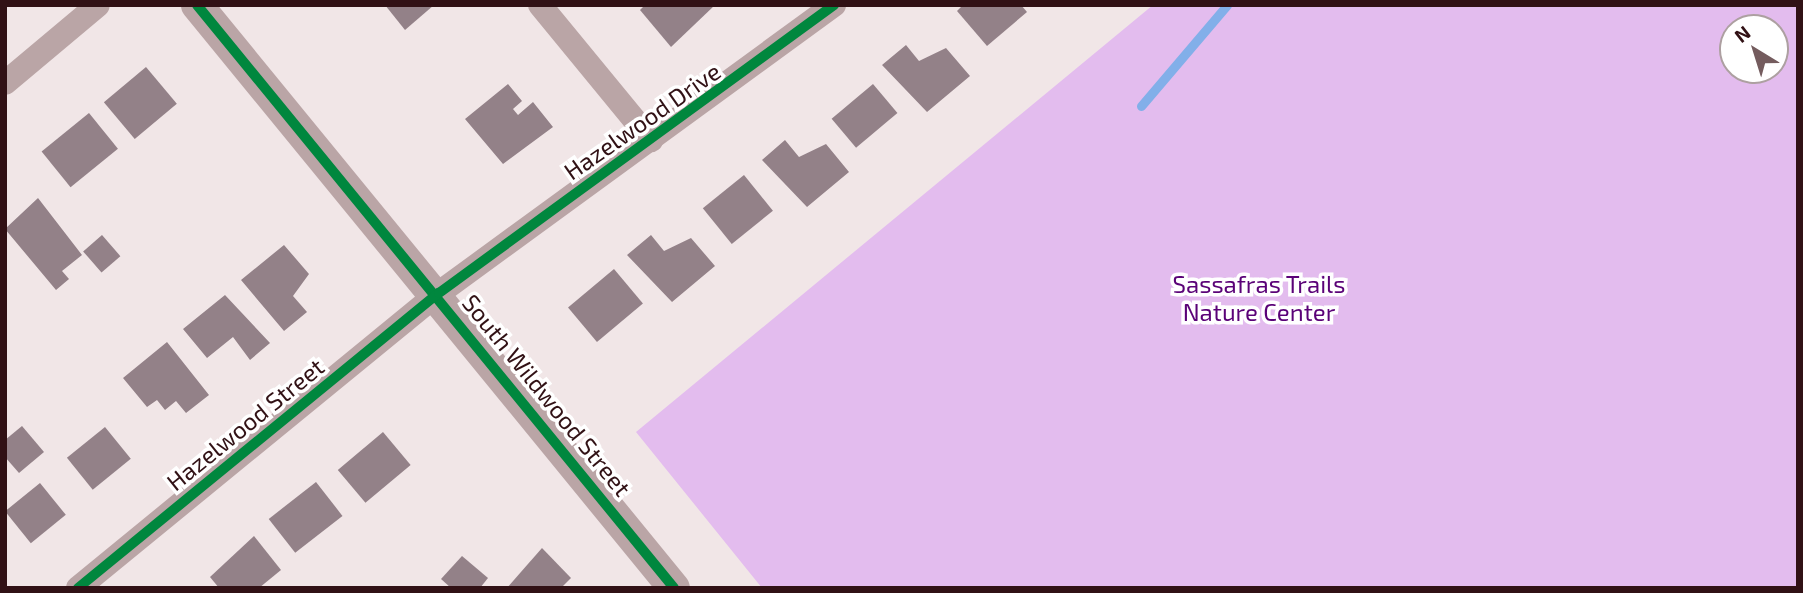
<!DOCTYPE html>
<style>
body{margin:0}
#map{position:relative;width:1803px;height:593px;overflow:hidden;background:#f1e6e7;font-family:"Exo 2",sans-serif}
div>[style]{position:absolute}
.forest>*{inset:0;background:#e3bcee}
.stream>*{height:9px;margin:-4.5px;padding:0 4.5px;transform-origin:4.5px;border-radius:4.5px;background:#82afe9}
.building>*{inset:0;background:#938188;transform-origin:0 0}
.minor>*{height:24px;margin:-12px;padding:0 12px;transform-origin:12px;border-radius:12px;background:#baa5a6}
.tertiary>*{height:32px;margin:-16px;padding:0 16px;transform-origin:16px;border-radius:16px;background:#baa5a6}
.cycleway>*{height:10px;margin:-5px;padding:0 5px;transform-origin:5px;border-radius:5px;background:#00873e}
span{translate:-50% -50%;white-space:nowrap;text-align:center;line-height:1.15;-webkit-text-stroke:7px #fff;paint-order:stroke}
.street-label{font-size:24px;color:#311115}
.park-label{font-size:24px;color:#5a0277}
.frame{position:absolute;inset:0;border:7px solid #311115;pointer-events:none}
.north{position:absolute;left:1719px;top:14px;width:70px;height:70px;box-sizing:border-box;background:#fff;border:2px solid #ada0a1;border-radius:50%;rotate:322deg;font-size:19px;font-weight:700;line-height:28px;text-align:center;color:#311115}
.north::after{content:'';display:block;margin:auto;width:24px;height:32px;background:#745c5e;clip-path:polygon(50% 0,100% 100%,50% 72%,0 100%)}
</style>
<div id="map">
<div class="forest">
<div style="clip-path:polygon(evenodd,1153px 5px,1798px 5px,1798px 588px,762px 588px,636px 432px,1153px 5px,1733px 28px,1775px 28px,1775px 70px,1733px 70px,1733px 28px)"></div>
</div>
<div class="stream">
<div style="left:1141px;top:106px;width:133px;rotate:-49.6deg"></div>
</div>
<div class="building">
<div style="clip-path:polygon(385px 5px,434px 5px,405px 30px)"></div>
<div style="clip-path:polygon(645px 5px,715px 5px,671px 47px,640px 10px)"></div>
<div style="clip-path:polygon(963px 5px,1021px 5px,1027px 12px,987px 46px,957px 11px)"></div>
<div style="clip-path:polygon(906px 45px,919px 61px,946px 48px,970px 76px,927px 112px,882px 65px)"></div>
<div style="left:146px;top:67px;width:48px;height:55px;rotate:50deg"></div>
<div style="clip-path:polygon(508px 84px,522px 101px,513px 109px,518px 115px,533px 102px,553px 127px,503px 164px,465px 119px)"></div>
<div style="left:873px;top:84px;width:38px;height:54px;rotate:50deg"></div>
<div style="left:89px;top:113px;width:46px;height:61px;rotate:51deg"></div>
<div style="clip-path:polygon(785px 140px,799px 157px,826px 144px,849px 172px,807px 207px,762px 160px)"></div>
<div style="left:744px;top:175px;width:46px;height:53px;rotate:51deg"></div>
<div style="clip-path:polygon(38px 198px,82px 255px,62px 271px,69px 279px,56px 290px,5px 229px)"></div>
<div style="left:102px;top:235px;width:28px;height:25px;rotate:49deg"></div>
<div style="clip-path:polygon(651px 235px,664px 251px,691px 238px,715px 266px,672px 302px,627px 255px)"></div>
<div style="clip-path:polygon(284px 245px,309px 274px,293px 296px,307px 312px,284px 331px,241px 280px)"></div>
<div style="left:614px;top:269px;width:45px;height:60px;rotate:50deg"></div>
<div style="clip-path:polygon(225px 295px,270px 343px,250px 360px,233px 337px,207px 358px,183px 329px)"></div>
<div style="clip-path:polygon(167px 342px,209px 395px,186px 413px,176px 401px,165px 410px,157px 400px,147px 407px,123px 378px)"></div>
<div style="clip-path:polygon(22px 426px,44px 452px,19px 473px,5px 457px,5px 440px)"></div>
<div style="left:105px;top:427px;width:41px;height:49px;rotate:51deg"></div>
<div style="left:383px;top:432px;width:43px;height:59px;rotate:50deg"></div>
<div style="left:316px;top:482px;width:43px;height:60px;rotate:52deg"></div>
<div style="left:40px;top:483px;width:41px;height:45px;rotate:51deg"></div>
<div style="clip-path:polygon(254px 536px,281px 570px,259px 588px,219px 588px,210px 577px)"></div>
<div style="clip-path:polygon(542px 548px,571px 578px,561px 588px,507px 588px)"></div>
<div style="clip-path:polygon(462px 556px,488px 578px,480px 588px,451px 588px,441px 579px)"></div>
</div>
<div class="minor">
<div style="left:540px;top:5px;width:175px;rotate:50.6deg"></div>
<div style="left:5px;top:83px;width:121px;rotate:-40deg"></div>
<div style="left:78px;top:588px;width:466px;rotate:-39.3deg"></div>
<div style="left:439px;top:293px;width:489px;rotate:-36.1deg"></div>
</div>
<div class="tertiary">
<div style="left:197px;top:5px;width:753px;rotate:50.71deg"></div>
</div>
<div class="cycleway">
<div style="left:197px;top:5px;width:753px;rotate:50.71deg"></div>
<div style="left:78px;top:588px;width:466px;rotate:-39.3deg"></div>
<div style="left:439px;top:293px;width:489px;rotate:-36.1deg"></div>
</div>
<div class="street-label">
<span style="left:642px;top:121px;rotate:-35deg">Hazelwood Drive</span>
<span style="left:547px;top:395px;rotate:51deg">South Wildwood Street</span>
<span style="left:245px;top:424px;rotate:-39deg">Hazelwood Street</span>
</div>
<div class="park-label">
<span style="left:1259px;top:298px">Sassafras Trails<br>Nature Center</span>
</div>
<div class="frame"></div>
<div class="north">N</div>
</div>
